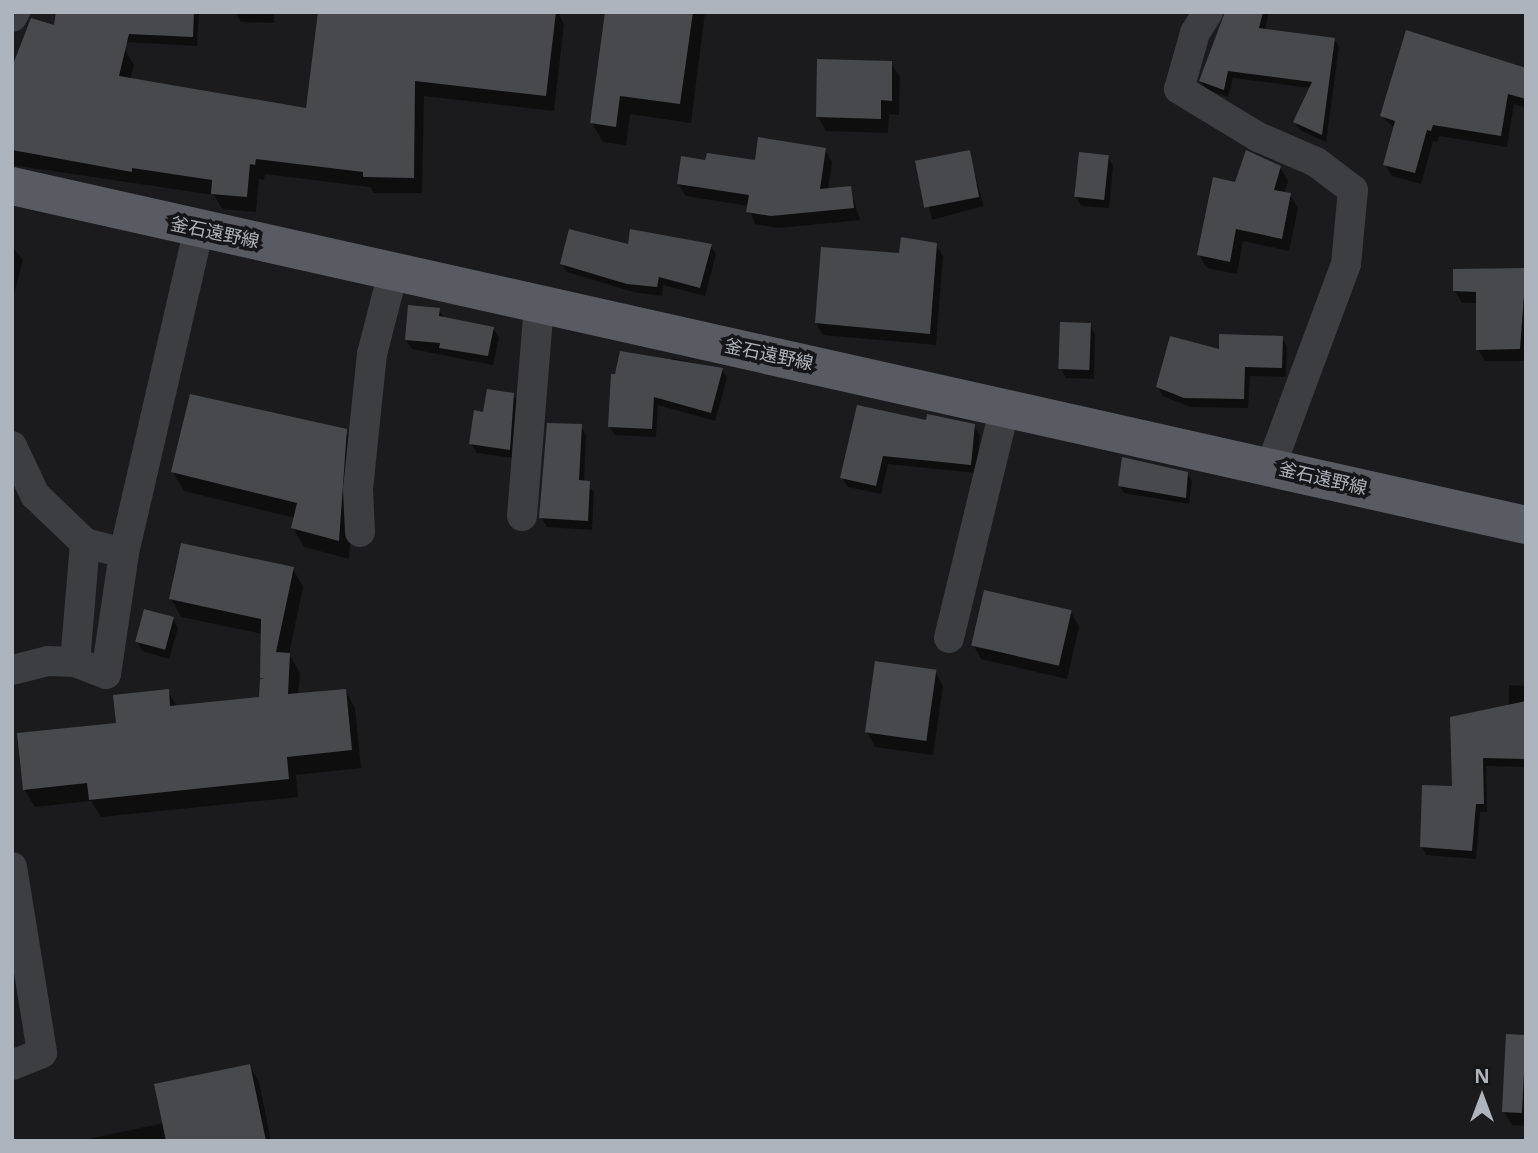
<!DOCTYPE html>
<meta charset="utf-8">
<style>
body{margin:0}
#map{position:relative;width:1538px;height:1153px;overflow:hidden;background:#1b1b1d;font-family:"Open Sans","Noto Sans JP",sans-serif}
div>[style]{position:absolute}
.shadow>*{inset:0;background:#0007;transform-origin:0 0}
.building>*{inset:0;background:#48494d;transform-origin:0 0}
.street>*{height:30px;margin:-15px;padding:0 15px;transform-origin:15px;border-radius:15px;background:#3c3e42}
.primary>*{height:38px;margin:-19px;padding:0 19px;transform-origin:19px;border-radius:19px;background:#585b61}
span{translate:-50% -50%;white-space:nowrap;text-align:center;line-height:1.15;-webkit-text-stroke:7px #161618;paint-order:stroke}
.street-label{font-size:18px;color:#aeb4bc}
.frame{position:absolute;inset:0;border:14px solid #aeb4bc;pointer-events:none}
.north{position:absolute;left:1447px;top:1062px;width:70px;height:70px;-webkit-text-stroke:5px #161618;paint-order:stroke;rotate:0deg;font-size:19px;font-weight:700;line-height:28px;text-align:center;color:#aeb4bc}
.north::after{content:'';display:block;margin:auto;width:24px;height:32px;background:#aeb4bc;clip-path:polygon(50% 0,100% 100%,50% 72%,0 100%)}
</style>
<div id="map">
<div class="shadow">
<div style="clip-path:polygon(122px 12px,199px 12px,197px 46px,124px 42px)"></div>
<div style="clip-path:polygon(274px 12px,274px 23px,241px 22px,236px 14px)"></div>
<div style="clip-path:polygon(320px 12px,558px 12px,564px 24px,554px 111px,424px 96px,422px 193px,374px 193px,370px 187px,265px 174px,264px 180px,259px 179px,256px 212px,222px 209px,214px 195px,12px 165px,12px 74px,124px 48px,134px 65px,130px 80px,307px 110px)"></div>
<div style="clip-path:polygon(607px 12px,705px 12px,691px 123px,630px 114px,626px 145px,603px 142px,592px 123px)"></div>
<div style="clip-path:polygon(1269px 12px,1265px 30px,1334px 39px,1339px 47px,1326px 142px,1300px 130px,1295px 122px,1311px 88px,1233px 78px,1228px 97px,1206px 89px,1201px 81px,1227px 12px)"></div>
<div style="clip-path:polygon(891px 63px,900px 77px,899px 115px,889px 114px,888px 133px,826px 131px,818px 117px)"></div>
<div style="clip-path:polygon(1526px 70px,1526px 108px,1514px 104px,1507px 147px,1439px 136px,1437px 142px,1433px 141px,1421px 184px,1392px 176px,1385px 164px,1395px 129px,1382px 116px)"></div>
<div style="clip-path:polygon(825px 150px,832px 162px,828px 190px,850px 188px,860px 220px,779px 228px,755px 224px,749px 206px,686px 196px,678px 184px,707px 162px,756px 162px)"></div>
<div style="left:969px;top:152px;width:56px;height:53px;rotate:75deg"></div>
<div style="clip-path:polygon(1108px 157px,1113px 166px,1109px 208px,1081px 206px,1076px 196px)"></div>
<div style="clip-path:polygon(1280px 167px,1288px 181px,1284px 193px,1290px 195px,1298px 208px,1289px 251px,1243px 241px,1237px 274px,1207px 268px,1199px 255px,1236px 184px)"></div>
<div style="clip-path:polygon(936px 245px,943px 256px,936px 345px,823px 335px,816px 323px,900px 255px)"></div>
<div style="clip-path:polygon(12px 246px,23px 260px,12px 302px)"></div>
<div style="clip-path:polygon(630px 246px,711px 246px,716px 254px,705px 296px,663px 285px,662px 296px,633px 292px,567px 272px,562px 263px)"></div>
<div style="clip-path:polygon(1526px 270px,1526px 361px,1485px 361px,1478px 349px,1477px 303px,1462px 303px,1455px 291px)"></div>
<div style="clip-path:polygon(439px 309px,444px 319px,493px 328px,499px 338px,493px 365px,412px 349px,406px 340px)"></div>
<div style="clip-path:polygon(1090px 325px,1095px 335px,1094px 379px,1066px 378px,1061px 369px)"></div>
<div style="clip-path:polygon(1282px 337px,1287px 347px,1286px 377px,1250px 376px,1248px 408px,1190px 407px,1163px 396px,1158px 387px,1220px 352px)"></div>
<div style="clip-path:polygon(672px 358px,722px 369px,727px 378px,715px 421px,658px 405px,656px 437px,615px 435px,609px 426px)"></div>
<div style="clip-path:polygon(513px 394px,519px 404px,514px 458px,477px 453px,471px 443px,485px 414px)"></div>
<div style="clip-path:polygon(927px 422px,974px 426px,980px 435px,976px 473px,888px 464px,881px 494px,848px 487px,842px 478px)"></div>
<div style="clip-path:polygon(581px 426px,586px 435px,584px 482px,594px 492px,592px 530px,547px 527px,541px 517px)"></div>
<div style="clip-path:polygon(345px 431px,357px 450px,349px 559px,304px 547px,293px 528px,295px 518px,184px 491px,173px 472px)"></div>
<div style="clip-path:polygon(1187px 473px,1192px 481px,1189px 504px,1124px 493px,1120px 486px)"></div>
<div style="clip-path:polygon(293px 569px,303px 587px,289px 654px,300px 673px,298px 695px,345px 690px,355px 708px,361px 768px,296px 775px,298px 797px,101px 817px,91px 801px,35px 807px,24px 789px,168px 691px,177px 707px,261px 699px,263px 634px,181px 617px,171px 599px)"></div>
<div style="clip-path:polygon(1071px 612px,1079px 627px,1067px 679px,981px 659px,973px 644px)"></div>
<div style="clip-path:polygon(173px 619px,178px 628px,169px 659px,142px 651px,137px 641px)"></div>
<div style="clip-path:polygon(935px 671px,943px 686px,933px 755px,875px 747px,867px 732px)"></div>
<div style="clip-path:polygon(1509px 685px,1526px 686px,1526px 767px,1486px 766px,1487px 812px,1480px 812px,1476px 859px,1426px 855px,1422px 846px,1453px 788px,1509px 706px)"></div>
<div style="clip-path:polygon(1526px 1061px,1526px 1126px,1512px 1125px,1504px 1112px)"></div>
<div style="clip-path:polygon(250px 1066px,259px 1082px,271px 1141px,79px 1141px,164px 1123px)"></div>
</div>
<div class="building">
<div style="clip-path:polygon(56px 12px,194px 12px,193px 37px,129px 34px,119px 76px,306px 108px,318px 12px,556px 12px,546px 96px,415px 81px,414px 178px,363px 177px,363px 172px,256px 159px,255px 165px,250px 164px,247px 197px,211px 194px,212px 180px,132px 168px,132px 172px,12px 150px,12px 67px,31px 18px,54px 25px)"></div>
<div style="clip-path:polygon(605px 12px,693px 12px,680px 104px,620px 96px,616px 127px,590px 123px)"></div>
<div style="clip-path:polygon(1225px 12px,1263px 12px,1259px 28px,1335px 38px,1322px 135px,1293px 122px,1312px 82px,1228px 71px,1224px 90px,1199px 81px)"></div>
<div style="clip-path:polygon(1406px 30px,1526px 68px,1526px 99px,1508px 94px,1501px 136px,1433px 125px,1431px 131px,1427px 130px,1415px 173px,1383px 165px,1395px 121px,1380px 116px)"></div>
<div style="clip-path:polygon(817px 59px,892px 61px,892px 101px,881px 100px,881px 119px,816px 117px)"></div>
<div style="clip-path:polygon(758px 137px,826px 148px,820px 189px,851px 186px,854px 208px,771px 216px,746px 212px,749px 195px,677px 184px,681px 156px,705px 160px,707px 153px,755px 160px)"></div>
<div style="left:970px;top:150px;width:48px;height:56px;rotate:79deg"></div>
<div style="clip-path:polygon(1246px 150px,1281px 166px,1274px 190px,1291px 193px,1282px 239px,1236px 229px,1230px 262px,1197px 255px,1213px 177px,1235px 182px)"></div>
<div style="left:1079px;top:152px;width:30px;height:45px;rotate:6deg"></div>
<div style="clip-path:polygon(569px 229px,628px 244px,630px 229px,712px 244px,700px 288px,659px 277px,657px 287px,627px 284px,560px 264px)"></div>
<div style="clip-path:polygon(901px 237px,937px 243px,930px 334px,815px 323px,821px 247px,899px 253px)"></div>
<div style="clip-path:polygon(1526px 268px,1520px 349px,1476px 350px,1476px 292px,1453px 291px,1453px 269px)"></div>
<div style="clip-path:polygon(408px 305px,440px 308px,439px 316px,494px 327px,488px 356px,439px 348px,440px 343px,405px 340px)"></div>
<div style="left:1060px;top:322px;width:31px;height:47px;rotate:2deg"></div>
<div style="clip-path:polygon(1219px 334px,1283px 336px,1282px 368px,1245px 367px,1244px 399px,1184px 398px,1156px 387px,1170px 336px,1219px 349px)"></div>
<div style="clip-path:polygon(620px 351px,723px 368px,711px 413px,654px 397px,652px 429px,608px 427px,611px 374px,615px 374px)"></div>
<div style="clip-path:polygon(487px 389px,514px 393px,510px 450px,469px 444px,474px 410px,483px 412px)"></div>
<div style="clip-path:polygon(190px 394px,347px 429px,339px 541px,291px 528px,297px 503px,171px 472px)"></div>
<div style="clip-path:polygon(857px 405px,926px 420px,927px 414px,975px 424px,971px 465px,883px 456px,876px 486px,840px 478px)"></div>
<div style="clip-path:polygon(547px 423px,582px 424px,579px 480px,590px 481px,588px 521px,539px 518px)"></div>
<div style="clip-path:polygon(1122px 457px,1188px 472px,1186px 498px,1118px 486px)"></div>
<div style="clip-path:polygon(181px 543px,294px 567px,276px 652px,290px 653px,288px 694px,346px 689px,352px 750px,287px 757px,289px 779px,89px 800px,87px 783px,23px 790px,17px 733px,116px 723px,113px 695px,169px 689px,170px 706px,259px 697px,260px 679px,264px 679px,260px 678px,261px 619px,169px 599px)"></div>
<div style="left:984px;top:590px;width:90px;height:57px;rotate:13deg"></div>
<div style="left:144px;top:609px;width:31px;height:34px;rotate:15deg"></div>
<div style="left:875px;top:661px;width:62px;height:72px;rotate:8deg"></div>
<div style="clip-path:polygon(1526px 701px,1526px 759px,1483px 758px,1484px 804px,1476px 804px,1472px 851px,1420px 847px,1422px 785px,1452px 786px,1450px 717px)"></div>
<div style="left:1506px;top:1034px;width:20px;height:78px;rotate:3deg"></div>
<div style="clip-path:polygon(250px 1064px,266px 1141px,166px 1141px,154px 1084px)"></div>
</div>
<div class="street">
<div style="left:1208px;top:12px;width:25px;rotate:122deg"></div>
<div style="left:1195px;top:33px;width:58px;rotate:105.9deg"></div>
<div style="left:1179px;top:89px;width:92px;rotate:31.3deg"></div>
<div style="left:1258px;top:137px;width:63px;rotate:23.3deg"></div>
<div style="left:1316px;top:162px;width:46px;rotate:37.1deg"></div>
<div style="left:1353px;top:190px;width:74px;rotate:95.4deg"></div>
<div style="left:1346px;top:264px;width:215px;rotate:110.4deg"></div>
<div style="left:12px;top:17px;width:6px;rotate:-59deg"></div>
<div style="left:12px;top:446px;width:54px;rotate:64.9deg"></div>
<div style="left:35px;top:495px;width:69px;rotate:43.8deg"></div>
<div style="left:85px;top:543px;width:119px;rotate:94.8deg"></div>
<div style="left:75px;top:662px;width:27px;rotate:-178deg"></div>
<div style="left:48px;top:661px;width:37px;rotate:166deg"></div>
<div style="left:522px;top:516px;width:213px;rotate:-85.4deg"></div>
<div style="left:360px;top:532px;width:43px;rotate:-92.7deg"></div>
<div style="left:358px;top:489px;width:136px;rotate:-84.1deg"></div>
<div style="left:372px;top:354px;width:85px;rotate:-75.6deg"></div>
<div style="left:85px;top:543px;width:40px;rotate:14.4deg"></div>
<div style="left:124px;top:553px;width:333px;rotate:-77deg"></div>
<div style="left:949px;top:638px;width:238px;rotate:-76.4deg"></div>
<div style="left:75px;top:662px;width:33px;rotate:21deg"></div>
<div style="left:106px;top:674px;width:122px;rotate:-81.5deg"></div>
<div style="left:12px;top:867px;width:188px;rotate:80.8deg"></div>
<div style="left:42px;top:1053px;width:32px;rotate:158deg"></div>
</div>
<div class="primary">
<div style="left:12px;top:186px;width:1551px;rotate:12.62deg"></div>
</div>
<div class="street-label">
<span style="left:215px;top:232px;rotate:12deg">釜石遠野線</span>
<span style="left:769px;top:354px;rotate:12deg">釜石遠野線</span>
<span style="left:1323px;top:478px;rotate:13deg">釜石遠野線</span>
</div>
<div class="frame"></div>
<div class="north">N</div>
</div>
